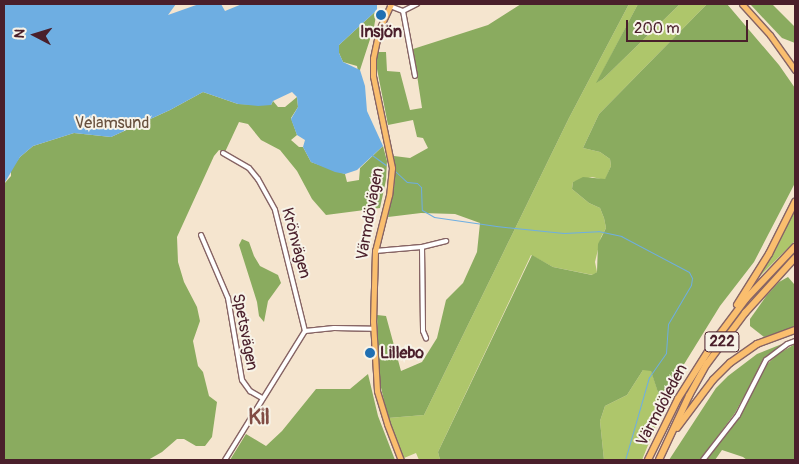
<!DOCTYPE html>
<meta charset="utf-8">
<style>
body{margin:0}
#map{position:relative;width:799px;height:464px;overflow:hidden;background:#f5e5cf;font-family:Pangolin,sans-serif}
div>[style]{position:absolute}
.green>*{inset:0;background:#aec66b}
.forest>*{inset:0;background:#8aab5f}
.water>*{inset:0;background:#6eaee2}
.stream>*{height:1px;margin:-0.5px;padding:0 0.5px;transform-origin:0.5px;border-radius:0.5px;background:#6eaee2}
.roads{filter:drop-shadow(1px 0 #866464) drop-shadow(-1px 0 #866464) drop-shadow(0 1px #866464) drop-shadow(0 -1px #866464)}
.minor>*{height:4px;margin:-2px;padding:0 2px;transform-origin:2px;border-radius:2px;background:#fff}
.major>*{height:5px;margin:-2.5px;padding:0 2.5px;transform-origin:2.5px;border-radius:2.5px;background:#fabe6e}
.highway>*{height:5.5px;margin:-2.75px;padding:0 2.75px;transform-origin:2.75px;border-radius:2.75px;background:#fabe6e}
.dots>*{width:14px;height:14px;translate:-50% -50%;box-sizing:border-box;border:2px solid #f7f3e8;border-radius:50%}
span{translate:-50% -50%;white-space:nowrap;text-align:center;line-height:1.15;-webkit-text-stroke:4px #f7f3e8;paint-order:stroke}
.shield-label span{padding:1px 4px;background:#f7f3e8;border:1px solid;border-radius:4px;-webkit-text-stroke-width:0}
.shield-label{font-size:15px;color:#4a1f2b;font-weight:700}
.poi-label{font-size:16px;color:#4a1f2b;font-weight:700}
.left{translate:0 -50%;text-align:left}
.park-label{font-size:16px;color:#68513e}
.street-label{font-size:16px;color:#4a1f2b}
.district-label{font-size:21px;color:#814c44;font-weight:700}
.frame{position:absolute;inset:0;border:5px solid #4a1f2b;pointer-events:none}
.north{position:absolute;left:10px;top:10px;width:50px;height:50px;-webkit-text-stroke:4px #f7f3e8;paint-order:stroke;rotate:275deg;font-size:14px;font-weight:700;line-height:20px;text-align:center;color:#4a1f2b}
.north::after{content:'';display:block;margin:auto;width:18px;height:22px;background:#4a1f2b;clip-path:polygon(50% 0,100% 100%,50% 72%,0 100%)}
.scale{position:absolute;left:626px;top:20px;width:122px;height:22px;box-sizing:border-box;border:2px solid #4a1f2b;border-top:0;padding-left:6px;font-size:15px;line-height:18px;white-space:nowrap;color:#4a1f2b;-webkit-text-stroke:4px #f7f3e8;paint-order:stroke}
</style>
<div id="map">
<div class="green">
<div style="clip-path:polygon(629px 4px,638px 4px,597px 82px,603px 79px,680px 4px,707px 4px,599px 114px,583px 148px,600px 152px,610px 159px,611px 166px,605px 180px,592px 177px,573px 182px,572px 189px,589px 203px,600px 208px,604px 218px,606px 228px,601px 237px,595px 262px,597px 272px,593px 275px,553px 267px,531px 255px,438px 452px,440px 460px,419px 460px,416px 453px,404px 458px,388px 418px,424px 415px,569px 118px)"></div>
<div style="clip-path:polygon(794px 212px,795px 241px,759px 277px,776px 249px)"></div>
<div style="clip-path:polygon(643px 370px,651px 370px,663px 408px,642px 460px,604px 460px,600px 421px,605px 406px,627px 395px)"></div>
</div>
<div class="forest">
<div style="clip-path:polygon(521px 4px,629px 4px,569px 118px,424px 415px,388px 418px,379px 379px,377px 315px,386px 316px,401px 371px,422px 362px,437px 338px,446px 300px,463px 283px,477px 252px,480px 223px,455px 214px,421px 213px,388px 217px,395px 182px,394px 156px,410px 158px,428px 148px,423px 138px,417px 137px,413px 120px,388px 125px,377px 69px,377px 52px,386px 52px,387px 71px,400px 72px,410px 110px,422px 108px,413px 49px,488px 25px)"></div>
<div style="clip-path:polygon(638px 4px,680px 4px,603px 79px,596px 83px)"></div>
<div style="clip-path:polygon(707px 4px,727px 4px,779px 65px,795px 88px,795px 183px,754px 262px,720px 306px,678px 374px,663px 408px,651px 371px,643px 370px,627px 395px,605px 406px,600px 421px,604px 460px,440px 460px,438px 452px,532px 255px,553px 267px,592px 275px,597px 272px,598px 244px,606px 228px,604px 218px,600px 208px,589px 203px,572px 189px,573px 182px,583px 177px,605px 179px,611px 166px,610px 159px,600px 152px,583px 148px,599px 114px)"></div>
<div style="clip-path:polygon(750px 4px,772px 4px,795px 27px,795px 43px,782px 38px)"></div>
<div style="clip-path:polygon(377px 10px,374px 27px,360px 70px,358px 71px,357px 66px,343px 62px,339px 53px,339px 45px)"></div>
<div style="clip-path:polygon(203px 92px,238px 104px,271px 105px,273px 101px,278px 107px,285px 107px,297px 97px,298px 107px,291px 118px,297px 135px,291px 140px,299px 147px,303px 147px,311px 162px,345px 174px,347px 182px,359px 180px,360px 168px,383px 146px,387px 161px,386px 180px,380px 208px,326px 215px,312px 199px,297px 171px,280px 150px,261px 140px,248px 124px,239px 122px,225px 152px,219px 150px,214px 156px,177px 237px,178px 262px,184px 282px,197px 307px,200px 321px,193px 341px,198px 366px,203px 372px,209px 396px,217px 402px,212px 437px,205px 446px,196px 446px,184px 439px,177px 439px,162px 452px,148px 460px,4px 460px,4px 184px,11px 176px,11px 169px,20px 157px,33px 146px,74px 133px,111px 137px,170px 110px)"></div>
<div style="clip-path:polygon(242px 239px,249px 242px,254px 256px,260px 266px,278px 275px,281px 283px,268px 301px,264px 322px,259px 316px,257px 302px,239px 245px)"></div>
<div style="clip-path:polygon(788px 277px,794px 284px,795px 327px,764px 337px,750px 326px,750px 319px,767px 295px,779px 282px)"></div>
<div style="clip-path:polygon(782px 344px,764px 360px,735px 413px,700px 460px,669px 460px,716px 388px,728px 376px,757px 354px)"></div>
<div style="clip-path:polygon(795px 344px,795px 460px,747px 460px,743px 457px,722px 450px,715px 460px,706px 460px,711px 451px,738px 417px,764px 367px,778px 354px)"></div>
<div style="clip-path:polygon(368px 374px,378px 416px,395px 460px,230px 460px,246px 434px,266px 446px,282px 431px,316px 389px,350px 389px)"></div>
</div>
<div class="water">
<div style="clip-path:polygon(4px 4px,176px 4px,168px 15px,199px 4px,221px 4px,225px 11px,242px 4px,377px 4px,377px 10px,339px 45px,339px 53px,343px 62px,360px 70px,365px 86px,367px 111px,383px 146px,357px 170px,345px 174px,335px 172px,311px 162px,303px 147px,305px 140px,297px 135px,291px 119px,298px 107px,297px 97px,292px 92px,273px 101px,271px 105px,258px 106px,238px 104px,203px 92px,170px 110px,111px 137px,74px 133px,33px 146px,20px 157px,4px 184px)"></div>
</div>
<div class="stream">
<div style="left:372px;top:155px;width:17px;rotate:36deg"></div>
<div style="left:395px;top:171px;width:16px;rotate:43deg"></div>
<div style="left:407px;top:182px;width:10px;rotate:6deg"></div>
<div style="left:417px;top:183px;width:6px;rotate:45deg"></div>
<div style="left:421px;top:187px;width:23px;rotate:88deg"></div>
<div style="left:422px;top:210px;width:14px;rotate:30deg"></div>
<div style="left:434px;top:217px;width:63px;rotate:8.3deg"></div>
<div style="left:496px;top:226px;width:68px;rotate:5.9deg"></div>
<div style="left:564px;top:233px;width:34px;rotate:-3deg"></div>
<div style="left:598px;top:231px;width:24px;rotate:12deg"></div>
<div style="left:621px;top:236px;width:77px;rotate:27.9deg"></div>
<div style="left:689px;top:272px;width:7px;rotate:63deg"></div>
<div style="left:692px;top:278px;width:7px;rotate:98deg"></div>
<div style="left:691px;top:285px;width:45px;rotate:120.5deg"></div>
<div style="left:668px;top:324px;width:29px;rotate:94deg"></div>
<div style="left:666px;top:353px;width:29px;rotate:125deg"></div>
<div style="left:649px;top:377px;width:86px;rotate:106.1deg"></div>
</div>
<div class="roads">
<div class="minor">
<div style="left:390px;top:6px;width:14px;rotate:21deg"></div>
<div style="left:403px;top:11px;width:16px;rotate:-27deg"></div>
<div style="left:403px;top:11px;width:66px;rotate:79.5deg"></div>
<div style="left:223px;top:153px;width:30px;rotate:30deg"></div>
<div style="left:249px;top:168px;width:14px;rotate:51deg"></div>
<div style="left:258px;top:179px;width:35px;rotate:61deg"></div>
<div style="left:275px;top:210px;width:125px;rotate:76.1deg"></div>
<div style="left:201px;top:235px;width:69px;rotate:66.8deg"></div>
<div style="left:228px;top:298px;width:83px;rotate:80.3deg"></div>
<div style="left:242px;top:380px;width:14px;rotate:54deg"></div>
<div style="left:250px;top:391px;width:14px;rotate:30deg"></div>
<div style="left:422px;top:247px;width:84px;rotate:89.3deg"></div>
<div style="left:423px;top:331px;width:8px;rotate:67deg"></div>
<div style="left:375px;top:251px;width:47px;rotate:-4.9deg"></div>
<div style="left:422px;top:247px;width:25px;rotate:-14deg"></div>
<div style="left:225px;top:460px;width:152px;rotate:-58.2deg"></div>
<div style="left:305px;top:331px;width:29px;rotate:-6deg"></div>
<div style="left:334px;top:328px;width:39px;rotate:1deg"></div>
<div style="left:703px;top:460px;width:57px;rotate:-52.1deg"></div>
<div style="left:738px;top:415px;width:62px;rotate:-63deg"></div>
<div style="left:766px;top:360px;width:26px;rotate:-37deg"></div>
<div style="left:787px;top:344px;width:9px;rotate:-21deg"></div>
</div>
<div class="major">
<div style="left:391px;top:4px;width:29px;rotate:115deg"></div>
<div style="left:379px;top:30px;width:29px;rotate:102deg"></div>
<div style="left:373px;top:58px;width:18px;rotate:90deg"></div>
<div style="left:373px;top:76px;width:94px;rotate:78.3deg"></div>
<div style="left:392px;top:168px;width:27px;rotate:96deg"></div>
<div style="left:389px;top:195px;width:58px;rotate:104deg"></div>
<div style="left:375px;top:251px;width:70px;rotate:91.6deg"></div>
<div style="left:373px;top:321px;width:70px;rotate:86.7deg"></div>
<div style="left:377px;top:391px;width:34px;rotate:73deg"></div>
<div style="left:387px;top:424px;width:39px;rotate:69deg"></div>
<div style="left:742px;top:4px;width:42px;rotate:47.9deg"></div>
<div style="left:770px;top:35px;width:43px;rotate:54.5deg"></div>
</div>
<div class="highway">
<div style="left:737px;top:305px;width:60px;rotate:-57.9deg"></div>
<div style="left:769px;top:254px;width:58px;rotate:-63.4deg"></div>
<div style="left:677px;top:428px;width:60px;rotate:-53.1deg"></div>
<div style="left:713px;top:380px;width:24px;rotate:-45deg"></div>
<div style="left:730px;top:363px;width:33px;rotate:-35deg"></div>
<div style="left:757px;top:344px;width:40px;rotate:-20.2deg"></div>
<div style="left:648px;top:460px;width:68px;rotate:-63.8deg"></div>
<div style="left:678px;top:399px;width:67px;rotate:-57.7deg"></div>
<div style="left:714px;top:342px;width:54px;rotate:-53.3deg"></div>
<div style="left:746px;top:299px;width:71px;rotate:-46.7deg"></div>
<div style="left:659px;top:460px;width:71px;rotate:-64.9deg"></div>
<div style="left:689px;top:396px;width:37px;rotate:-61deg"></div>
<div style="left:707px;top:364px;width:64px;rotate:-53.3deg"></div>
<div style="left:745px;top:313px;width:74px;rotate:-47.7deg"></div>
</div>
</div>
<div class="dots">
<div style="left:381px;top:15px;background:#1f6fb2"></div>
<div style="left:370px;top:353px;background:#1f6fb2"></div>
</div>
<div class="shield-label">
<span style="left:722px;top:342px">222</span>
</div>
<div class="poi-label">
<span style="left:381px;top:32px">Insjön</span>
<span class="left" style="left:380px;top:353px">Lillebo</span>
</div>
<div class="park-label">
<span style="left:112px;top:123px">Velamsund</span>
</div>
<div class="street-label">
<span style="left:370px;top:214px;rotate:-80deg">Värmdövägen</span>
<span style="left:296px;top:243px;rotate:75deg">Krönvägen</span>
<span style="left:245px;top:332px;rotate:79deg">Spetsvägen</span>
<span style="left:662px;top:405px;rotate:-62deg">Värmdöleden</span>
</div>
<div class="district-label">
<span style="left:259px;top:418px">Kil</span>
</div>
<div class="frame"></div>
<div class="north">N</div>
<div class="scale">200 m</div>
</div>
